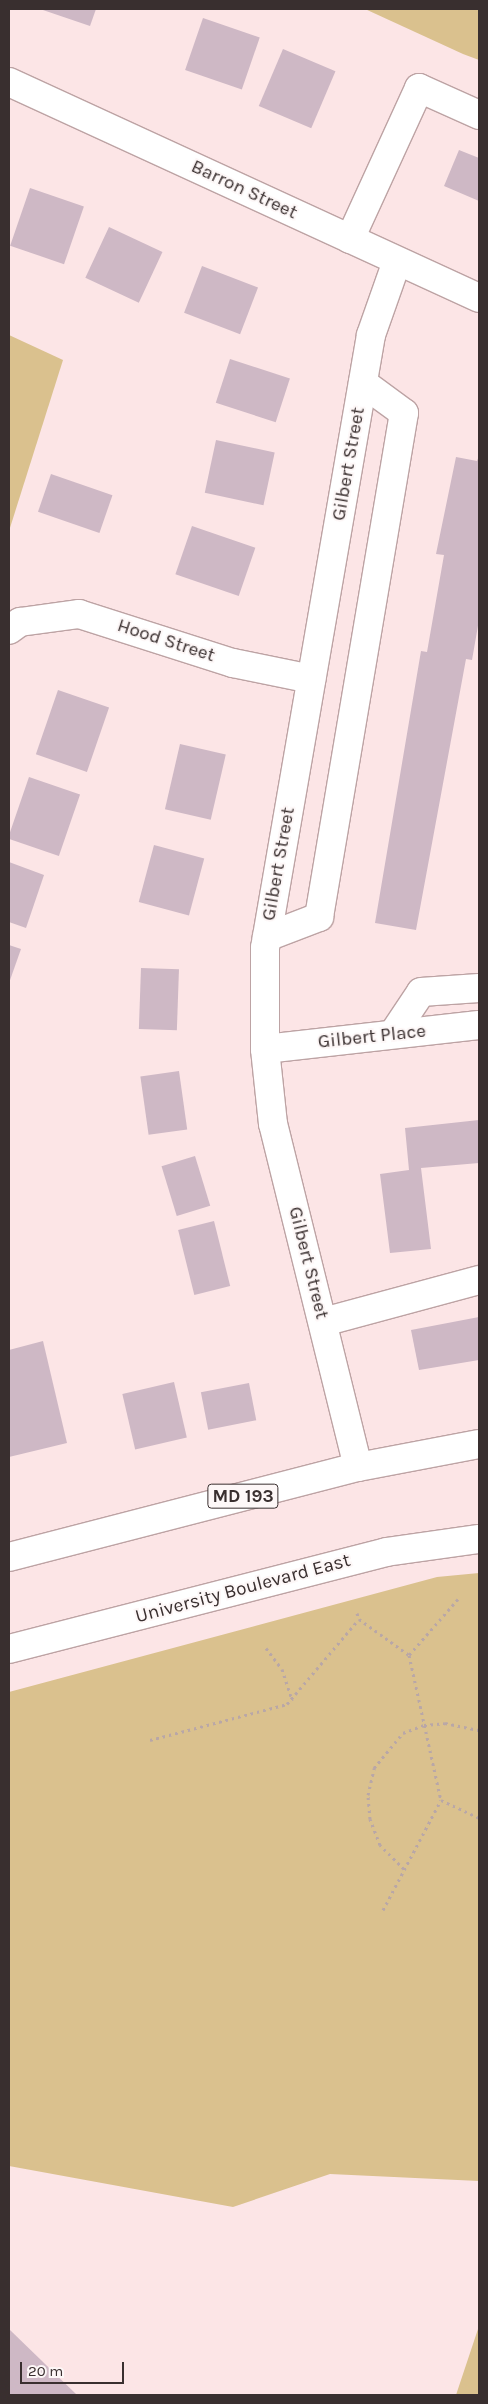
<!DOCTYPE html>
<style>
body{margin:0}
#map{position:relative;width:488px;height:2404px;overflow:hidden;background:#fce5e6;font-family:Karla,sans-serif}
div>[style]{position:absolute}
.green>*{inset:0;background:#dac18e}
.building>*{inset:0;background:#ceb8c5;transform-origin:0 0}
.path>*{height:3px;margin-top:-1.5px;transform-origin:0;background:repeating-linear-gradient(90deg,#b9a7a7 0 2.5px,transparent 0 6.5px)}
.roads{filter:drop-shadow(1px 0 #bda3a4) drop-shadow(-1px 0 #bda3a4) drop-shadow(0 1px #bda3a4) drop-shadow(0 -1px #bda3a4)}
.minor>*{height:28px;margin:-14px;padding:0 14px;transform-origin:14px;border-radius:14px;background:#fff}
.major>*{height:28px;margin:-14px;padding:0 14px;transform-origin:14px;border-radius:14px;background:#fff}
span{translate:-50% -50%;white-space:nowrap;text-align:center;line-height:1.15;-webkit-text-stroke:4px #fdf7f7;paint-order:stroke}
.shield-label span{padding:1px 4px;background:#fdf7f7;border:1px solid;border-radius:4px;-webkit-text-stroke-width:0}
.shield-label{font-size:18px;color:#392f2f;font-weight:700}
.street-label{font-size:19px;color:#392f2f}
.frame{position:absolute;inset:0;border:10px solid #392f2f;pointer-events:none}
.scale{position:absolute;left:20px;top:2362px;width:104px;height:22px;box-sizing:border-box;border:2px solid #392f2f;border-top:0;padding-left:6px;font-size:15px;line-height:18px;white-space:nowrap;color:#392f2f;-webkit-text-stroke:4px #fdf7f7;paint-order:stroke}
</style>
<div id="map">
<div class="green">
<div style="clip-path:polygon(365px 9px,479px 9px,479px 60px,463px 54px)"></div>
<div style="clip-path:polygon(9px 335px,63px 360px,9px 531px)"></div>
<div style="clip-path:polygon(479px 1573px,479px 2181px,330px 2174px,233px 2207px,9px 2166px,9px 1692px,437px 1577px)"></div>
<div style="clip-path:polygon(479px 2326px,479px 2395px,456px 2395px)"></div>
</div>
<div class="building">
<div style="clip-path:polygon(40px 9px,96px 9px,90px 26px)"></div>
<div style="left:203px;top:18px;width:60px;height:55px;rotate:19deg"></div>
<div style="left:283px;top:49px;width:57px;height:62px;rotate:23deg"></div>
<div style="clip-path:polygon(459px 150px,479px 158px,479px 201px,444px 186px)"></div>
<div style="left:30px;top:188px;width:57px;height:61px;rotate:19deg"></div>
<div style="left:109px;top:227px;width:59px;height:56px;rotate:25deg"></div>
<div style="left:202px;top:266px;width:60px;height:50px;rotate:21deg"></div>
<div style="left:230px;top:359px;width:63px;height:46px;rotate:18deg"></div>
<div style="left:216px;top:440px;width:60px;height:54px;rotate:12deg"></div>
<div style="clip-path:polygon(479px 456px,479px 620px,472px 660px,466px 659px,416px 930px,375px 923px,421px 651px,427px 652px,444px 555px,436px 554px,456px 457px,477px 461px)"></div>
<div style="left:51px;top:474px;width:65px;height:40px;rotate:19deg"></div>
<div style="left:192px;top:526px;width:67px;height:51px;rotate:19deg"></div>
<div style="left:58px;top:690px;width:54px;height:68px;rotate:19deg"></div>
<div style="left:180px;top:744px;width:47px;height:67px;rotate:13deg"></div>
<div style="left:29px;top:777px;width:54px;height:65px;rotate:19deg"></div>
<div style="left:154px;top:845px;width:52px;height:59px;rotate:15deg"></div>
<div style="clip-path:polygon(9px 862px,44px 875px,26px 928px,9px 922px)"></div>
<div style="clip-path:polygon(9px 945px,21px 949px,9px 983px)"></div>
<div style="left:141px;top:968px;width:38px;height:61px;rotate:2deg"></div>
<div style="left:179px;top:1071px;width:59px;height:39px;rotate:82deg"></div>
<div style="clip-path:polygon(479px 1120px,479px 1163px,421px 1168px,431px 1249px,390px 1253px,380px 1174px,409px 1170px,405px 1128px)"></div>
<div style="left:195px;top:1156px;width:52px;height:35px;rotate:73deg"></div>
<div style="left:214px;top:1221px;width:67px;height:37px;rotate:76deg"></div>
<div style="clip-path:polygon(479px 1317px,479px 1360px,419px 1370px,411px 1330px)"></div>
<div style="clip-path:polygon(43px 1341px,67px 1443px,9px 1457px,9px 1350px)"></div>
<div style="left:174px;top:1382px;width:57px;height:53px;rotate:77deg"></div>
<div style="left:249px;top:1383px;width:38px;height:49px;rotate:79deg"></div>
<div style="clip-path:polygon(9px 2329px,77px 2395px,9px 2395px)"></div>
</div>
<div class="path">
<div style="left:458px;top:1599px;width:74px;rotate:131.2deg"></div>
<div style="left:409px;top:1655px;width:148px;rotate:77.6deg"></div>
<div style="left:441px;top:1800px;width:42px;rotate:25.3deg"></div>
<div style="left:357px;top:1613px;width:6px;rotate:72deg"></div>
<div style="left:266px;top:1648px;width:26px;rotate:53deg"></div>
<div style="left:282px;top:1669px;width:33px;rotate:72deg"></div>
<div style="left:150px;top:1740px;width:142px;rotate:-14.7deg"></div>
<div style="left:287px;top:1704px;width:111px;rotate:-49.7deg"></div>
<div style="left:359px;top:1619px;width:62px;rotate:35.8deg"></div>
<div style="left:404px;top:1869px;width:34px;rotate:-135deg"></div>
<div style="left:380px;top:1845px;width:28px;rotate:-111deg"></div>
<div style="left:370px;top:1819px;width:24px;rotate:-95deg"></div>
<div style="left:368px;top:1795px;width:28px;rotate:-77deg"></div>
<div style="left:374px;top:1768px;width:45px;rotate:-50.4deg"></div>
<div style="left:403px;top:1733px;width:22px;rotate:-21deg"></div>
<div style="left:424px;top:1725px;width:21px;rotate:-5deg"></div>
<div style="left:445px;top:1723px;width:35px;rotate:12deg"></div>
<div style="left:383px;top:1910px;width:124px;rotate:-62.2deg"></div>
</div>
<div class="roads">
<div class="minor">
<div style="left:9px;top:82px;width:517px;rotate:24.68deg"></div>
<div style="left:350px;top:239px;width:166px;rotate:-65.4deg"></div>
<div style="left:419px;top:88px;width:66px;rotate:24.2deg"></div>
<div style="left:9px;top:630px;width:14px;rotate:-36deg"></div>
<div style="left:20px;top:622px;width:60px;rotate:-7.7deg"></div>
<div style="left:79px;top:614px;width:162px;rotate:17.7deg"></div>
<div style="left:233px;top:663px;width:80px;rotate:11.6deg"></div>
<div style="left:267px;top:937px;width:56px;rotate:-21deg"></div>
<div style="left:319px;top:917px;width:511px;rotate:-80.43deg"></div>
<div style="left:404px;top:413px;width:51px;rotate:-143.8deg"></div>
<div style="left:393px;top:1034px;width:50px;rotate:-56.3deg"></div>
<div style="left:421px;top:992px;width:58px;rotate:-3.9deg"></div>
<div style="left:265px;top:1049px;width:215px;rotate:-6.4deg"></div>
<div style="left:323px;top:1322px;width:162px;rotate:-15.1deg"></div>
<div style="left:358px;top:1467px;width:353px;rotate:-103.9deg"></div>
<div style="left:273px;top:1124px;width:75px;rotate:-96.1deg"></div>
<div style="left:265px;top:1049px;width:101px;rotate:-90deg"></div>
<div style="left:265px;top:948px;width:622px;rotate:-80.19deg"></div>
<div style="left:371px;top:335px;width:78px;rotate:-70.6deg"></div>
</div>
<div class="major">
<div style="left:9px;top:1557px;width:360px;rotate:-14.5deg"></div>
<div style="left:358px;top:1467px;width:123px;rotate:-10.8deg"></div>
<div style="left:9px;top:1649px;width:389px;rotate:-14.4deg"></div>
<div style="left:386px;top:1552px;width:94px;rotate:-8deg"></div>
</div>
</div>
<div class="shield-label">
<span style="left:243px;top:1496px">MD 193</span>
</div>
<div class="street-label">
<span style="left:244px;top:190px;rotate:25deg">Barron Street</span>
<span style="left:349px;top:464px;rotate:-80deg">Gilbert Street</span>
<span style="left:166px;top:641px;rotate:18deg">Hood Street</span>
<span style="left:279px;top:864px;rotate:-80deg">Gilbert Street</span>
<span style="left:372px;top:1037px;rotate:-6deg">Gilbert Place</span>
<span style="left:308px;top:1263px;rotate:76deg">Gilbert Street</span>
<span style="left:243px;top:1589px;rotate:-15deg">University Boulevard East</span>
</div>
<div class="frame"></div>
<div class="scale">20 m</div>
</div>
